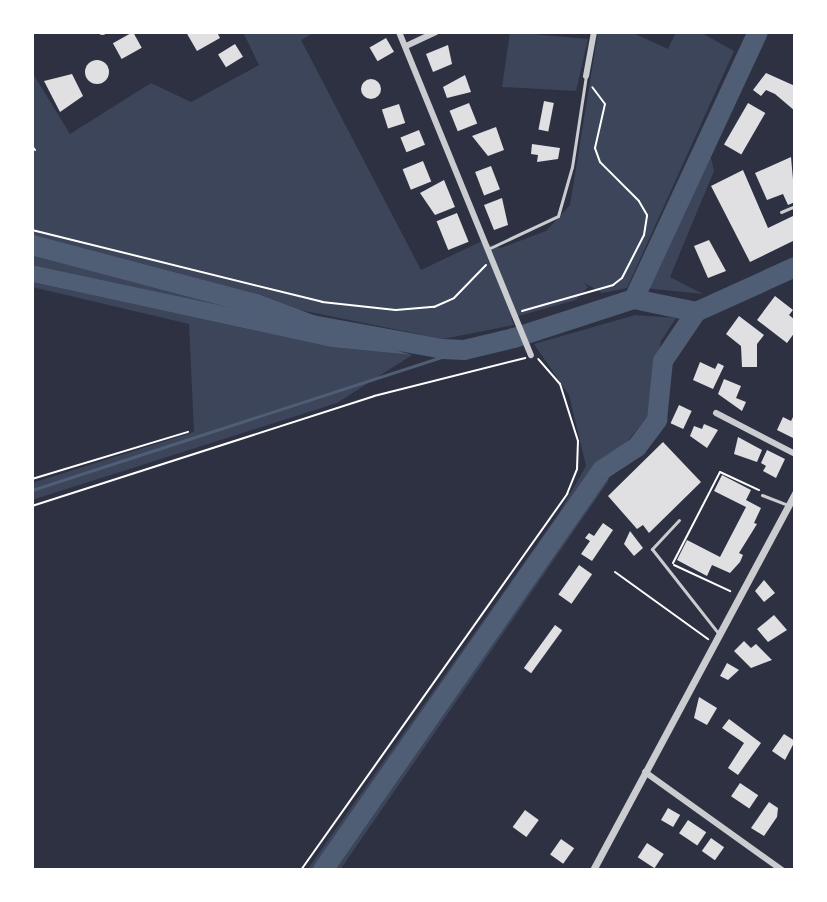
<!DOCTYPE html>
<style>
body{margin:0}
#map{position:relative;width:827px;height:902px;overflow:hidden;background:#2d3142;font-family:Inter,sans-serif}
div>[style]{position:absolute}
.green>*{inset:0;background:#3c4559}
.water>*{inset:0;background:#4f5d75}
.stream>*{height:3px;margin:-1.5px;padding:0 1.5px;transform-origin:1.5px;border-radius:1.5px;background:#4f5d75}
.river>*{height:20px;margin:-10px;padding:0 10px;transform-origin:10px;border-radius:10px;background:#4f5d75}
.building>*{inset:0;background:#e0e0e3;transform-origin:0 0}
.round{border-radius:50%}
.path>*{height:2px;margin:-1px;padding:0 1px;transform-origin:1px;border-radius:1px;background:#fff}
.service>*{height:3px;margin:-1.5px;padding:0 1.5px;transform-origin:1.5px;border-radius:1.5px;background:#caccd0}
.minor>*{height:6px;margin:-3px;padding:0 3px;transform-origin:3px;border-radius:3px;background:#caccd0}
.tertiary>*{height:7px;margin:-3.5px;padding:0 3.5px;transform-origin:3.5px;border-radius:3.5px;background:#caccd0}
span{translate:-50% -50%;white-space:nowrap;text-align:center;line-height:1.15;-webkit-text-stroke:6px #fff;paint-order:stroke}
.frame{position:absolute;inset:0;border:34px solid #fff;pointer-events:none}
</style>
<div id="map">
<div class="green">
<div style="clip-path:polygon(243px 32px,315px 32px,301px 40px,421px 270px,480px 242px,501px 248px,546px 231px,570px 205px,598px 32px,631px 32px,668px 49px,676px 32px,700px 32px,734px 51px,627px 288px,602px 293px,583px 282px,588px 287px,576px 300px,511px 318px,514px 325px,443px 339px,275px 305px,248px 312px,32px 265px,32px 72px,70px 134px,151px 83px,191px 102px,259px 65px)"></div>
<div style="clip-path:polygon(510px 32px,588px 39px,576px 91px,502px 87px)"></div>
<div style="clip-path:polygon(708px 145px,714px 171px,670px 277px,703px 294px,644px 288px)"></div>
<div style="clip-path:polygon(32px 282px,331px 347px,412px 355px,337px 403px,32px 500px,32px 483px,194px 432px,189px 324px,32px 287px)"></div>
<div style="clip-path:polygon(635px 315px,676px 318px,661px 341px,647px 418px,621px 449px,597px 465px,609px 480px,340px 870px,307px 870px,559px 513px,586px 466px,569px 395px,534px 344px)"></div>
</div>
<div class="water">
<div style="clip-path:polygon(32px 265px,312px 325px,412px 355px,331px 347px,32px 282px)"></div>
</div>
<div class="stream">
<div style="left:32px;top:490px;width:454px;rotate:-18deg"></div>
</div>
<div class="river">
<div style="left:32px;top:245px;width:232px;rotate:14.8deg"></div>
<div style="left:256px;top:304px;width:60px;rotate:20.6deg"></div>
<div style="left:312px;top:325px;width:133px;rotate:10.4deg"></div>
<div style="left:443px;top:349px;width:21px;rotate:3deg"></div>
<div style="left:464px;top:350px;width:51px;rotate:-13.5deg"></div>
<div style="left:514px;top:338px;width:126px;rotate:-18deg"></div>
<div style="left:634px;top:299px;width:63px;rotate:11.8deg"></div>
<div style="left:634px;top:299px;width:294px;rotate:-65.1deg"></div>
<div style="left:323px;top:870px;width:488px;rotate:-55.1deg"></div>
<div style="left:602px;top:470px;width:42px;rotate:-33.3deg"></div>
<div style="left:637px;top:447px;width:34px;rotate:-53deg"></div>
<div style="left:657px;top:420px;width:59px;rotate:-84.2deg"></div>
<div style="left:663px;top:361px;width:59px;rotate:-56deg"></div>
<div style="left:696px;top:312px;width:109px;rotate:-24.4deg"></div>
</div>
<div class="building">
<div style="left:133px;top:32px;width:18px;height:23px;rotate:61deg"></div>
<div style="clip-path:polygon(186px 32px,217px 32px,220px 38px,197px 51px)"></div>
<div style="left:386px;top:38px;width:16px;height:19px;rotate:60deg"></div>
<div style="left:235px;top:44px;width:15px;height:20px;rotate:58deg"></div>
<div style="clip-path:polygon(448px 45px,452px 64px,433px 72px,426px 54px)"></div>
<div class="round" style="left:85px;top:60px;width:24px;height:24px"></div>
<div style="clip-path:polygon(766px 73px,795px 86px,795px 111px,775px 94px,766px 90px,761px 96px,753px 90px)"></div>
<div style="clip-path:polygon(72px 74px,83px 96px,60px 112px,44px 81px)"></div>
<div style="clip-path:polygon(465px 75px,471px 92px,447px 98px,443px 87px)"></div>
<div class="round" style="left:361px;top:79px;width:20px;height:20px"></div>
<div style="left:544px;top:101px;width:10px;height:29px;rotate:11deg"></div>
<div style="left:469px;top:103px;width:22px;height:21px;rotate:68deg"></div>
<div style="left:748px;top:103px;width:20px;height:48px;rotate:30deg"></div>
<div style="left:399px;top:104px;width:20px;height:18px;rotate:72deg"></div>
<div style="clip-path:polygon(496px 127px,504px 150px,488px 156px,472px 136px)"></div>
<div style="left:419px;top:130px;width:16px;height:20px;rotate:68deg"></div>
<div style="clip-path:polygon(532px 144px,560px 148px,558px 159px,537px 162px,538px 155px,531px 154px)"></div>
<div style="clip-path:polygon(791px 157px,795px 202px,788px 205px,783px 194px,767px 200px,755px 173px)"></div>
<div style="left:423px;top:161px;width:22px;height:22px;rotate:68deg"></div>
<div style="left:491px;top:166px;width:25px;height:17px;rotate:69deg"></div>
<div style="clip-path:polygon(743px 170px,768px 228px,795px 215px,795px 240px,750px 262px,711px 186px)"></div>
<div style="clip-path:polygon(444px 180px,455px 207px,435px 215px,420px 193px)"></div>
<div style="clip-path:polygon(502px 198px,508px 225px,494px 230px,484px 205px)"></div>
<div style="left:457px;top:213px;width:31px;height:22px;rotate:68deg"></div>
<div style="clip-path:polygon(709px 240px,726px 271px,708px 278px,694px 246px)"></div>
<div style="clip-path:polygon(775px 296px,793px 310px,789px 315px,795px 320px,795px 332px,787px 343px,757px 320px)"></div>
<div style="clip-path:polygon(739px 316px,764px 335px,757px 344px,757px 367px,742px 367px,741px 346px,726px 334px)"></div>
<div style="clip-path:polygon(700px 362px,715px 369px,718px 363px,724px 366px,713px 389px,693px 380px)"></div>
<div style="clip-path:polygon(724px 379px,741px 386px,736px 398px,746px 402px,742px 411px,718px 394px)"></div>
<div style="left:679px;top:405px;width:14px;height:20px;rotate:25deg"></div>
<div style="clip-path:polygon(795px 413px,795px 439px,777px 430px,783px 417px,791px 421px)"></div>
<div style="clip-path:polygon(704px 424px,718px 430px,707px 448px,690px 436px,694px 426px,702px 429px)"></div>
<div style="clip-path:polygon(738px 437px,762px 450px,757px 462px,734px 454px)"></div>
<div style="clip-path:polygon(663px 442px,701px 482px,649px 533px,643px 525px,637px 529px,608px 496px)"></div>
<div style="clip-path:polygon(767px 450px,785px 459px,776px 478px,763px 471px,766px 466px,761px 463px)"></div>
<div style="clip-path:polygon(722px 475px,751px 490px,746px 500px,761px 508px,754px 523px,757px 524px,739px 553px,743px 555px,740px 562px,730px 573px,712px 565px,707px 576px,677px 560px,687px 540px,720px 557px,746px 507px,714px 491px)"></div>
<div style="clip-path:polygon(603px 523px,613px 530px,592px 561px,581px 554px,590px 541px,585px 538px,589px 533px,594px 536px)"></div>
<div style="clip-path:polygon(630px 531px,643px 548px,634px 556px,624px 544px)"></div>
<div style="left:579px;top:565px;width:16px;height:36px;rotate:35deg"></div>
<div style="clip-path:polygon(764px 580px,775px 593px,764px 602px,755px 591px)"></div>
<div style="clip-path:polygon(774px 615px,787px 630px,768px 642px,757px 629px)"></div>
<div style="left:555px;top:625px;width:9px;height:53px;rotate:36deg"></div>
<div style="clip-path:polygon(744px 641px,751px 648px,756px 644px,772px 660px,751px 668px,734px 651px)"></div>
<div style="clip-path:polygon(727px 663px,739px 670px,728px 680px,720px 676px)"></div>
<div style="clip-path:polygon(699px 697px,717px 708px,707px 725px,694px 718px)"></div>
<div style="clip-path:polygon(729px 719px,761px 743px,738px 775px,728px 768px,744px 743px,722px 728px)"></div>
<div style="clip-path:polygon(784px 734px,795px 741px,785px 760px,772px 751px)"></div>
<div style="left:740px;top:783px;width:22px;height:16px;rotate:34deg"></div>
<div style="clip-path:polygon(769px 802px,778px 808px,777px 817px,764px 836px,751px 828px)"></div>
<div style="left:668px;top:808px;width:14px;height:14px;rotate:30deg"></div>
<div style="left:525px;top:810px;width:17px;height:21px;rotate:36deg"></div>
<div style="left:688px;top:820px;width:22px;height:16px;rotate:34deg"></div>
<div style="left:711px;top:838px;width:16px;height:16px;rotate:35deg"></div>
<div style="left:561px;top:839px;width:16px;height:19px;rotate:35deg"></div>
<div style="left:647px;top:843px;width:20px;height:17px;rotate:33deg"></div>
</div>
<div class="path">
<div style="left:32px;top:146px;width:5px;rotate:53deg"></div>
<div style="left:32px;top:230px;width:299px;rotate:13.9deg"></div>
<div style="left:322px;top:302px;width:74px;rotate:6.2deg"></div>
<div style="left:396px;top:310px;width:38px;rotate:-5deg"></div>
<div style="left:434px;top:307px;width:22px;rotate:-24deg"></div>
<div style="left:454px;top:298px;width:46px;rotate:-45.9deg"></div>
<div style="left:522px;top:311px;width:95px;rotate:-15.9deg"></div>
<div style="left:613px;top:285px;width:11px;rotate:-38deg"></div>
<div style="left:622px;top:278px;width:48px;rotate:-62.9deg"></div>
<div style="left:644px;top:235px;width:20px;rotate:-81deg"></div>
<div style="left:647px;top:215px;width:16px;rotate:-120deg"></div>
<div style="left:639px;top:201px;width:55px;rotate:-135deg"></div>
<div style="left:600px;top:162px;width:15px;rotate:-110deg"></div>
<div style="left:595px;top:148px;width:45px;rotate:-77.2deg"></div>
<div style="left:605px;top:104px;width:21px;rotate:-127deg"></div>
<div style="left:32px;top:479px;width:163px;rotate:-16.8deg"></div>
<div style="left:32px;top:506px;width:359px;rotate:-17.8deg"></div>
<div style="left:374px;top:396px;width:156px;rotate:-14.1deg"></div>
<div style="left:673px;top:563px;width:102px;rotate:-62.7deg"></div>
<div style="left:720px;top:472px;width:43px;rotate:24.8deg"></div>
<div style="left:674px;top:565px;width:62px;rotate:24.9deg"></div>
<div style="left:615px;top:572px;width:115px;rotate:35.8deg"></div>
<div style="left:301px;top:870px;width:461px;rotate:-54.7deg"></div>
<div style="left:567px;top:494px;width:27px;rotate:-68deg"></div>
<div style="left:577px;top:469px;width:28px;rotate:-88deg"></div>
<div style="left:578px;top:441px;width:60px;rotate:-107.5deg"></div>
<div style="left:560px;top:384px;width:33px;rotate:-131deg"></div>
</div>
<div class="service">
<div style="left:781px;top:212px;width:15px;rotate:-23deg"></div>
<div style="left:490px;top:248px;width:75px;rotate:-25.2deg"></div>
<div style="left:558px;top:216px;width:51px;rotate:-74.1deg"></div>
<div style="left:572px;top:167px;width:92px;rotate:-81.3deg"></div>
<div style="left:762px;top:495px;width:28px;rotate:21deg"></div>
<div style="left:679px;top:520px;width:40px;rotate:133deg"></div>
<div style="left:652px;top:549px;width:108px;rotate:51.8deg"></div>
</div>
<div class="minor">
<div style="left:102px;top:32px;width:1px"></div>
<div style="left:399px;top:32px;width:349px;rotate:67.8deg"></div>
<div style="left:406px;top:46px;width:33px;rotate:-25deg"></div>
<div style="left:586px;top:76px;width:45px;rotate:-79.7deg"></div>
<div style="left:716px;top:413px;width:89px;rotate:27.4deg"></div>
<div style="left:645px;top:772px;width:168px;rotate:35.6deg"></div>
</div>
<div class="tertiary">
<div style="left:593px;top:870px;width:428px;rotate:-61.8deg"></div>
</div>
<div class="frame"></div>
</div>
